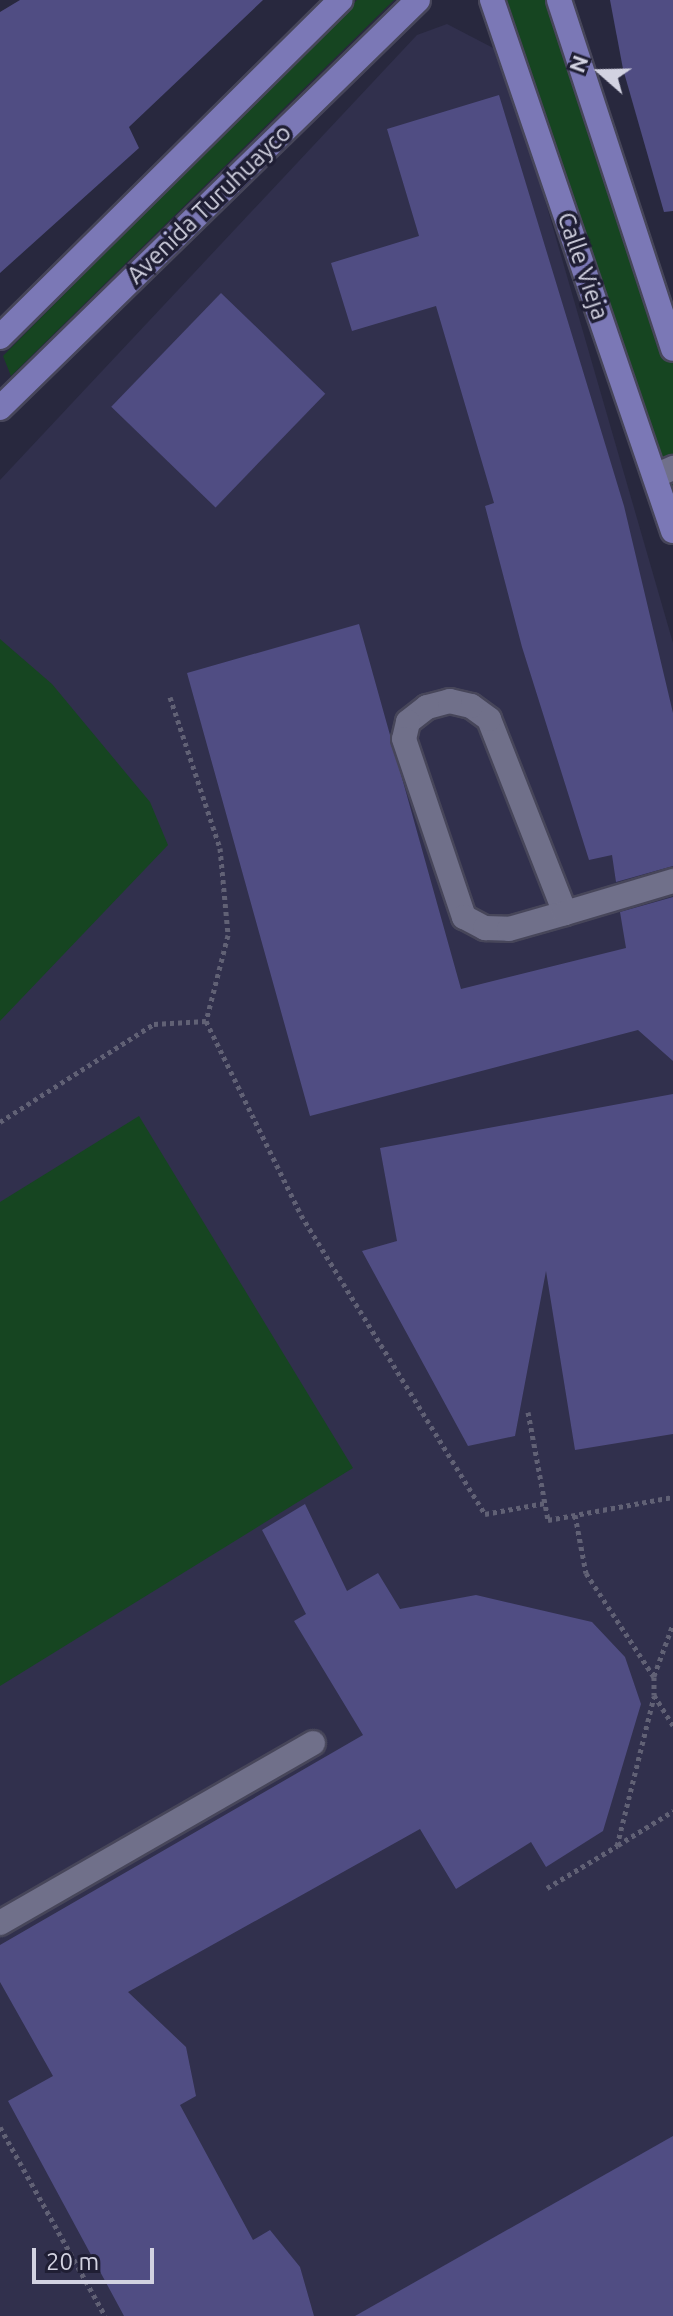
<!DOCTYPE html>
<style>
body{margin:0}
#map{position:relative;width:673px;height:2316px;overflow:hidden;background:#28283e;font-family:Ubuntu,sans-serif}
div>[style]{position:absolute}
.built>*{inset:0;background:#31304d}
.green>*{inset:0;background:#164521}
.building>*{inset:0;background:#504d83;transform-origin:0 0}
.path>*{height:5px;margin-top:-2.5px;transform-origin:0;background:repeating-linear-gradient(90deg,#616175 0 4px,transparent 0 8px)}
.roads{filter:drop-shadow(2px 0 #47465a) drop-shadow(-2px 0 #47465a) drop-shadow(0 2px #47465a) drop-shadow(0 -2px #47465a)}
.minor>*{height:24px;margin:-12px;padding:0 12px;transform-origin:12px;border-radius:12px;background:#70708a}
.major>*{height:24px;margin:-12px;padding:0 12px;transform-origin:12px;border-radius:12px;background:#7b78b6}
span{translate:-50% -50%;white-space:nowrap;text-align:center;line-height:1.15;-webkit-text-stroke:7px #1f1e34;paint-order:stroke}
.street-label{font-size:24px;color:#d2d2e1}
.north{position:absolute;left:561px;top:32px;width:80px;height:80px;-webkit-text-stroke:6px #1f1e34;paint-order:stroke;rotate:290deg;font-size:22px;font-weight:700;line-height:32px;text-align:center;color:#d2d2e1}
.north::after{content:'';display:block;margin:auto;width:28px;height:36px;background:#d2d2e1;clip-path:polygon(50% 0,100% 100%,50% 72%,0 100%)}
.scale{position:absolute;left:32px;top:2248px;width:122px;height:36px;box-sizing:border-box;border:4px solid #d2d2e1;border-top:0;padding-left:10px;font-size:24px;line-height:28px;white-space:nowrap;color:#d2d2e1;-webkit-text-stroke:6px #1f1e34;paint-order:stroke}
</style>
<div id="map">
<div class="built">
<div style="clip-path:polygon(447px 24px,497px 50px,510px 79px,673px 643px,673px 2316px,0 2316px,0 480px,417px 35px)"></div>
</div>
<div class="green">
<div style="clip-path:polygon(357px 0,394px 0,11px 376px,3px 356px)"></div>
<div style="clip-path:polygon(492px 0,559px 0,673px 349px,673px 531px)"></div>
<div style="clip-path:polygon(0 639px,52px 684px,150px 802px,168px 845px,0 1021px)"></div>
<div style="clip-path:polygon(139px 1116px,353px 1468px,0 1686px,0 1202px)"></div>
</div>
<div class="building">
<div style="clip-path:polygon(20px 0,263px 0,129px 127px,139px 148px,0 273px,0 12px)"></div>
<div style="clip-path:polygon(610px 0,673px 0,673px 211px,664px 212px,623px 69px)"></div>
<div style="clip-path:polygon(499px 95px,624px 506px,673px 713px,673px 866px,616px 882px,612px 855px,589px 860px,522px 647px,485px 506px,494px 503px,436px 306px,352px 331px,331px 263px,419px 236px,387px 129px)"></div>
<div style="left:221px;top:293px;width:145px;height:158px;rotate:44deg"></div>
<div style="clip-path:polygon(359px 624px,461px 989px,626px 948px,620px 912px,673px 897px,673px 1061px,638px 1030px,310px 1116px,187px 673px)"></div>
<div style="clip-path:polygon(673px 1094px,673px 1434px,575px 1450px,546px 1271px,515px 1436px,468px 1446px,362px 1251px,397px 1241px,380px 1148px)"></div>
<div style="clip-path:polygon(305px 1504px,347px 1591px,378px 1573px,400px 1609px,476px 1595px,592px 1622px,625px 1657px,641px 1704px,603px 1831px,546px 1867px,531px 1842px,456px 1889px,420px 1829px,128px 1992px,186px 2047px,196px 2096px,180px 2105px,253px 2240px,270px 2230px,300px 2267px,314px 2316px,124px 2316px,8px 2101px,53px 2076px,0 1982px,0 1945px,363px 1735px,294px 1621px,306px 1614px,262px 1530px)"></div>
<div style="clip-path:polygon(673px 2136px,673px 2316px,355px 2316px)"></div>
</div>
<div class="path">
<div style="left:170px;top:697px;width:159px;rotate:71.7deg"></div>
<div style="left:220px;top:848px;width:87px;rotate:84.7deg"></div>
<div style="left:228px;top:935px;width:89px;rotate:104.3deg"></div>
<div style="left:206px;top:1021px;width:216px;rotate:63.9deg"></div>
<div style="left:301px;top:1215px;width:351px;rotate:58.4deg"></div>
<div style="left:485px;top:1514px;width:61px;rotate:-10.4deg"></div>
<div style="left:0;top:1122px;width:183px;rotate:-32.5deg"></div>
<div style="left:154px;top:1024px;width:52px;rotate:-3.3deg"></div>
<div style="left:528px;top:1412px;width:110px;rotate:79.5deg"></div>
<div style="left:548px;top:1520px;width:127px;rotate:-10.4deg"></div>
<div style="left:575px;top:1515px;width:59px;rotate:79.3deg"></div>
<div style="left:586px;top:1573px;width:124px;rotate:56.8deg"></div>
<div style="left:654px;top:1677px;width:18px;rotate:90deg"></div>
<div style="left:654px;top:1695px;width:36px;rotate:58deg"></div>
<div style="left:654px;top:1676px;width:55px;rotate:-69.9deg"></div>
<div style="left:618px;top:1845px;width:65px;rotate:-31.7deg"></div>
<div style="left:547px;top:1888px;width:82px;rotate:-31deg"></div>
<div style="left:617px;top:1846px;width:154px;rotate:-76.1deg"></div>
<div style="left:0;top:2127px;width:216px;rotate:60.9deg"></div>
</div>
<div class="roads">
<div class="minor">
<div style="left:655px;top:476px;width:20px;rotate:-24deg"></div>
<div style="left:565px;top:913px;width:208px;rotate:-111.4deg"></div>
<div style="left:489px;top:719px;width:22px;rotate:-144deg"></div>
<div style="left:471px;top:706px;width:22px;rotate:-167deg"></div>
<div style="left:450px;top:701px;width:24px;rotate:165deg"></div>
<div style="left:427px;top:707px;width:24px;rotate:142deg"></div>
<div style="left:408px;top:722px;width:17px;rotate:103deg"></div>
<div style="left:404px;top:739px;width:188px;rotate:71.4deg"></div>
<div style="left:464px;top:917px;width:24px;rotate:28deg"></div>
<div style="left:485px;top:928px;width:24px;rotate:2deg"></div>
<div style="left:509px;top:929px;width:58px;rotate:-15.9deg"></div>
<div style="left:565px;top:913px;width:113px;rotate:-16.5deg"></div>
<div style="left:0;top:1923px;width:361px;rotate:-29.9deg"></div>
</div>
<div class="major">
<div style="left:492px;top:0;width:561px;rotate:71.18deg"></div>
<div style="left:559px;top:0;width:367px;rotate:71.9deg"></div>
<div style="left:0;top:337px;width:479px;rotate:-44.7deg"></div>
<div style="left:0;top:408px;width:584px;rotate:-44.31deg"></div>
</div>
</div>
<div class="street-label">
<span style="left:209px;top:204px;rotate:-44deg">Avenida Turuhuayco</span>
<span style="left:583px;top:266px;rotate:71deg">Calle Vieja</span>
</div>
<div class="north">N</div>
<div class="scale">20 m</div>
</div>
